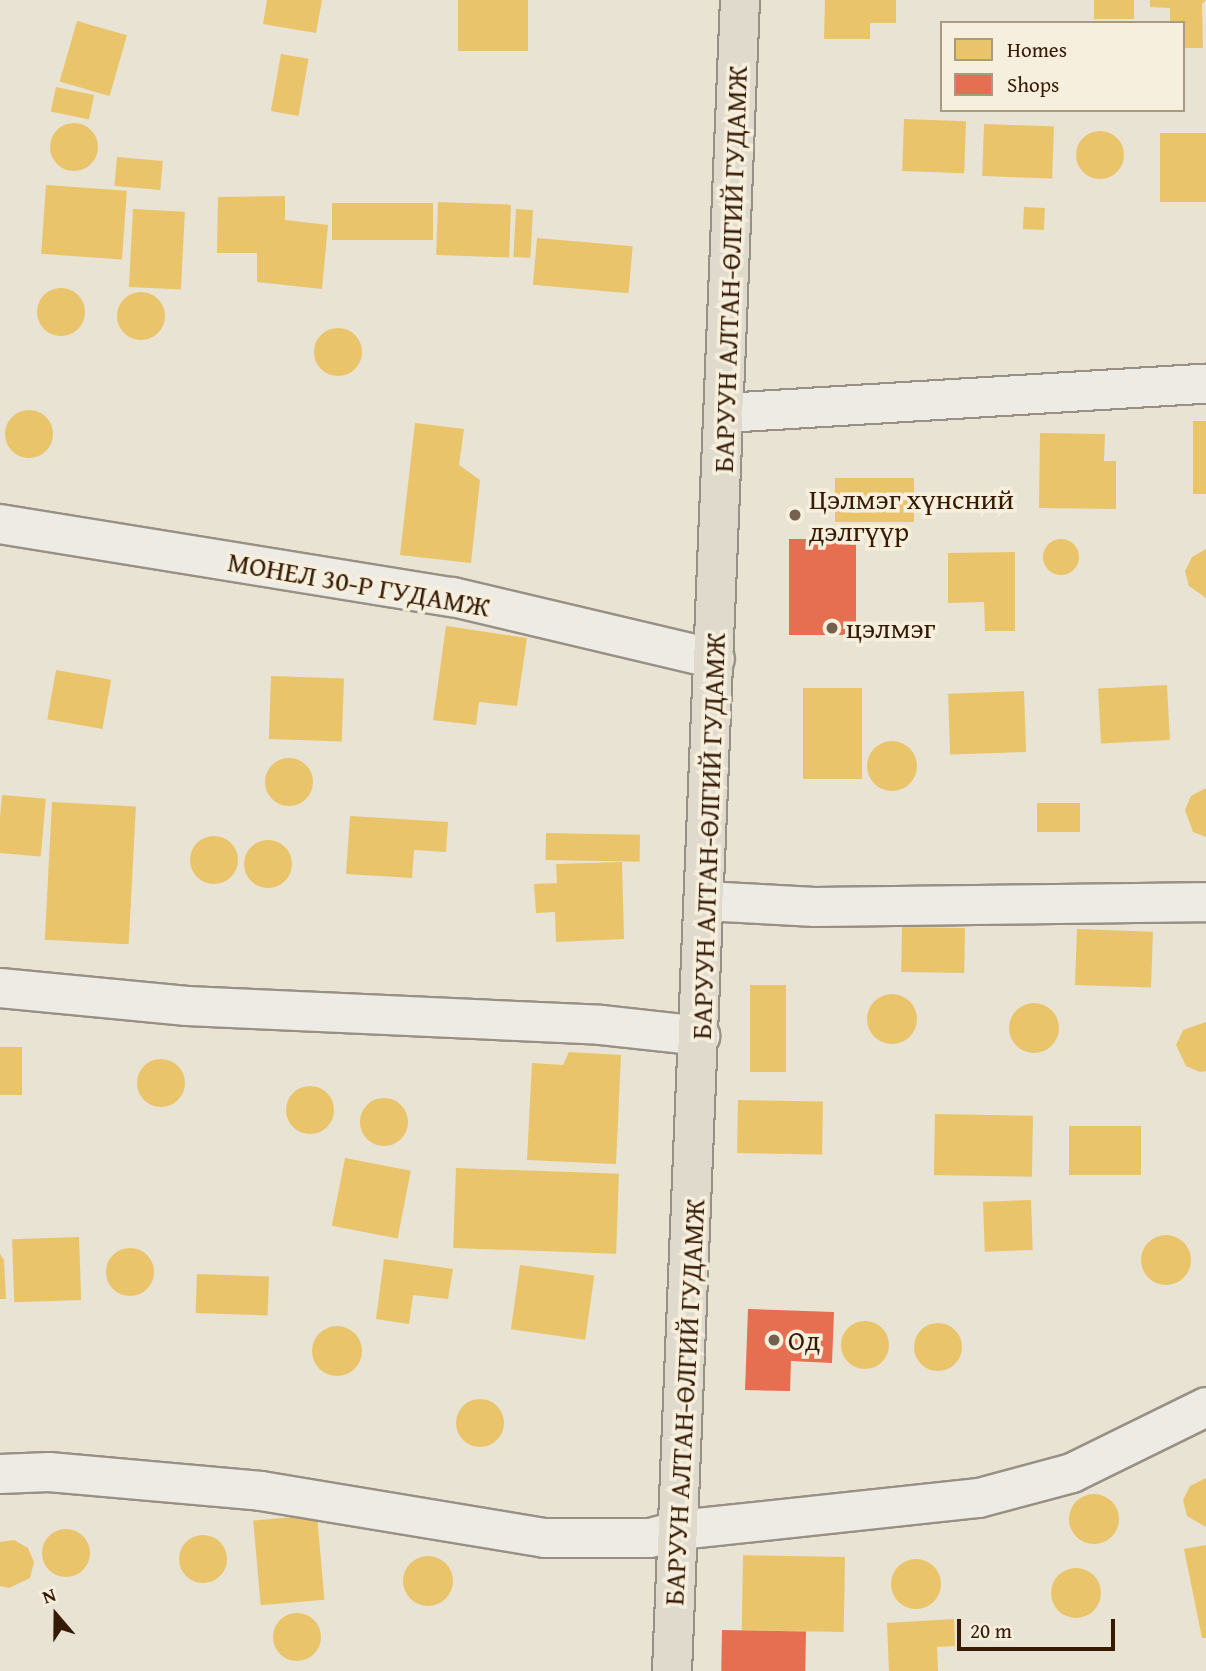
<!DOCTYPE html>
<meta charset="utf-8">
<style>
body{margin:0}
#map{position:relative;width:1206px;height:1671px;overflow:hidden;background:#e9e3d4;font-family:"Gentium Book Plus",serif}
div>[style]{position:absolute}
.homes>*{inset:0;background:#e9c46a;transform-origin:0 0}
.round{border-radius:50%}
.shops>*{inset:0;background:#e76f51;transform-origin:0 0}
.roads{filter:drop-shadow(2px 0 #989085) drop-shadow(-2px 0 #989085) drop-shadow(0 2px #989085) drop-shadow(0 -2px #989085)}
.minor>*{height:38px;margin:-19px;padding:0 19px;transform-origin:19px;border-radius:19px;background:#edebe3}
.major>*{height:38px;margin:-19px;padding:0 19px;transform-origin:19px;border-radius:19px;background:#e0dacd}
.dots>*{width:19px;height:19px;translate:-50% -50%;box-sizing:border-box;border:4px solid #f6efde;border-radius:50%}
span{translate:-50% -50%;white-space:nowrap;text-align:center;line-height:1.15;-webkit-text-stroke:7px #f6efde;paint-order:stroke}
.street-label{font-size:28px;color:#361a03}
.poi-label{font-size:28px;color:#361a03}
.left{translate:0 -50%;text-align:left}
.legend{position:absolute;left:940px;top:21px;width:245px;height:91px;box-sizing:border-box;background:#f6efde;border:2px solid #a99a86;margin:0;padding:9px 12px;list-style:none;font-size:21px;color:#361a03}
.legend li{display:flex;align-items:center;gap:14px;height:35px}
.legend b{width:35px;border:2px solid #a99a86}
.north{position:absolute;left:21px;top:1580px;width:70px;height:70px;-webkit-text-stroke:5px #f6efde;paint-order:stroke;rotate:340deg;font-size:19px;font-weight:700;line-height:28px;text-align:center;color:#361a03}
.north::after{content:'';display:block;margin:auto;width:24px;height:32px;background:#361a03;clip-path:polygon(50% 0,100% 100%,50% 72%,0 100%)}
.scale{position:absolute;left:957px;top:1619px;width:158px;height:32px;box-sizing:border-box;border:4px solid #361a03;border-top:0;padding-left:9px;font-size:21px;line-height:24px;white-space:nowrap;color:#361a03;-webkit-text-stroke:5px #f6efde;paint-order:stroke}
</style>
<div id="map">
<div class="homes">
<div style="clip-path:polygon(267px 0,322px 0,316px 33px,263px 24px)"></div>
<div style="left:458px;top:0;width:70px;height:51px"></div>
<div style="clip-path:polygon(825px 0,896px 0,896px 23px,870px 23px,870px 39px,824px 39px)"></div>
<div style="left:1094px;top:0;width:40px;height:19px"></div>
<div style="clip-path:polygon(1150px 0,1206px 0,1202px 4px,1203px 48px,1183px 48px,1183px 23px,1170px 23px,1170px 8px,1150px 7px)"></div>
<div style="left:77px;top:21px;width:52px;height:63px;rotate:16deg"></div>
<div style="left:281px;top:54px;width:28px;height:58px;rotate:10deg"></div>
<div style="left:56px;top:87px;width:39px;height:25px;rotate:12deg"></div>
<div style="left:904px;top:119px;width:62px;height:52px;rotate:2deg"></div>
<div class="round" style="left:50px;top:123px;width:48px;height:48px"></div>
<div style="left:984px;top:124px;width:70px;height:52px;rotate:2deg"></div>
<div class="round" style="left:1076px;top:131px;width:48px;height:48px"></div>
<div style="left:1206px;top:133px;width:69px;height:46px;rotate:90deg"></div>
<div style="left:117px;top:157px;width:46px;height:29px;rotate:5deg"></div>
<div style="left:46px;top:185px;width:81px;height:69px;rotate:4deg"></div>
<div style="clip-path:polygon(285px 196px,285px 220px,328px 225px,322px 289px,257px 282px,257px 253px,217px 253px,218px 197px)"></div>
<div style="left:438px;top:202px;width:73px;height:53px;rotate:2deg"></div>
<div style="left:332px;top:203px;width:101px;height:37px"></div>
<div style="left:1024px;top:207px;width:21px;height:22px;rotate:3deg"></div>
<div style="left:133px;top:209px;width:52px;height:78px;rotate:3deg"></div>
<div style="left:516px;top:209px;width:17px;height:48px;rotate:3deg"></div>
<div style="left:537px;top:238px;width:96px;height:47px;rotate:5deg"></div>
<div class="round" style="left:37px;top:288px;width:48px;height:48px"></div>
<div class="round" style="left:117px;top:292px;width:48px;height:48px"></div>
<div class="round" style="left:314px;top:328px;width:48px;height:48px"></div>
<div class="round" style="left:5px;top:410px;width:48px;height:48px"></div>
<div style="left:1206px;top:421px;width:73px;height:13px;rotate:90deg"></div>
<div style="clip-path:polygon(415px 423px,464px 429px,459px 465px,480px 480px,471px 563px,400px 555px)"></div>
<div style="clip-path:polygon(1040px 433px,1105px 434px,1104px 461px,1116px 461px,1116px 509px,1039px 508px)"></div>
<div style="left:835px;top:478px;width:79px;height:44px"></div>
<div class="round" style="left:1043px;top:539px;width:36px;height:36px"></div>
<div style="clip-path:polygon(1206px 549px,1206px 598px,1189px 586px,1185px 571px,1192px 557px)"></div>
<div style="clip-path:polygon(1015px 552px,1015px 631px,985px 631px,984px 602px,948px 603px,948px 553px)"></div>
<div style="clip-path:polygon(446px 626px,527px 638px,517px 706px,479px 702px,476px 725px,433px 720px)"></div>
<div style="left:56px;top:670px;width:56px;height:50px;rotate:10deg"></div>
<div style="left:271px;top:676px;width:73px;height:63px;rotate:2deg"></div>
<div style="left:1167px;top:685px;width:55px;height:69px;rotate:87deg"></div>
<div style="left:803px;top:688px;width:59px;height:91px"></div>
<div style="left:1024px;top:691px;width:61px;height:76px;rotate:88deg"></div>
<div class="round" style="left:867px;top:741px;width:50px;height:50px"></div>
<div class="round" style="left:265px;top:758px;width:48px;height:48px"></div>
<div style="clip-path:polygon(1206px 788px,1206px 837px,1193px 832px,1185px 810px,1191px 796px)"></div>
<div style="left:2px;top:795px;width:44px;height:58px;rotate:5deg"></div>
<div style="left:52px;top:802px;width:84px;height:138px;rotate:3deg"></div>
<div style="left:1037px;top:803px;width:43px;height:29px"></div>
<div style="clip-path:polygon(350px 816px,448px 822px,446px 852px,414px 850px,412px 878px,346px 874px)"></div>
<div style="left:546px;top:833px;width:94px;height:27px;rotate:1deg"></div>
<div class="round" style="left:190px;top:836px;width:48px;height:48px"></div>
<div class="round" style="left:244px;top:840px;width:48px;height:48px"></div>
<div style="clip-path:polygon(622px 862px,624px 939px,556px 942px,555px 912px,536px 913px,534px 884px,557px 883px,556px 864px)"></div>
<div style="left:902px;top:927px;width:63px;height:45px;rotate:1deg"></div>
<div style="left:1077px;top:929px;width:76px;height:56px;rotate:2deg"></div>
<div style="left:786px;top:985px;width:87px;height:36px;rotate:90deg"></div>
<div class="round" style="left:867px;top:994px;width:50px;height:50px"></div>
<div class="round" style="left:1009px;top:1003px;width:50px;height:50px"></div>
<div style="clip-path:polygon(1206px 1022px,1206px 1071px,1200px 1072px,1186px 1066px,1176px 1045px,1183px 1030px)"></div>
<div style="left:0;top:1047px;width:22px;height:48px"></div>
<div style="clip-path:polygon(569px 1052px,621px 1055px,616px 1164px,527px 1160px,532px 1063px,563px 1065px)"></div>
<div class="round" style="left:137px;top:1059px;width:48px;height:48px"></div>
<div class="round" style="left:286px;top:1086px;width:48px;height:48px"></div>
<div class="round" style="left:360px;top:1098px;width:48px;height:48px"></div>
<div style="left:738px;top:1100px;width:85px;height:53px;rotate:1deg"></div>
<div style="left:935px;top:1114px;width:98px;height:61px;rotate:1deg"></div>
<div style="left:1069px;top:1126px;width:72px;height:49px"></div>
<div style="left:345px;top:1158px;width:67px;height:69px;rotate:11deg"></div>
<div style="left:456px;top:1168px;width:163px;height:80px;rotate:2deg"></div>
<div style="left:1031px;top:1200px;width:50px;height:48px;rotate:88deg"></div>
<div class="round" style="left:1141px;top:1235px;width:50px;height:50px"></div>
<div style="left:79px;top:1237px;width:63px;height:67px;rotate:88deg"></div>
<div class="round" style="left:106px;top:1248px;width:48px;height:48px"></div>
<div style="clip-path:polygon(0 1254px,4px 1260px,6px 1299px,0 1299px)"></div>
<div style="clip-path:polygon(384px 1259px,453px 1269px,448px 1299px,413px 1295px,409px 1324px,376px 1319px)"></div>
<div style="left:520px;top:1265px;width:75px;height:65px;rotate:8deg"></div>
<div style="left:197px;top:1274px;width:72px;height:39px;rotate:2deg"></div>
<div class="round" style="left:841px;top:1321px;width:48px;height:48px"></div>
<div class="round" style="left:914px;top:1323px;width:48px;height:48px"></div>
<div class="round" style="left:312px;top:1326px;width:50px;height:50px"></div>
<div class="round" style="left:456px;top:1399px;width:48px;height:48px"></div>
<div style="clip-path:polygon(1206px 1478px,1206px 1527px,1187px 1516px,1183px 1500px,1190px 1486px)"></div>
<div class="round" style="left:1069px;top:1494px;width:50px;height:50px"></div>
<div style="left:317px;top:1515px;width:85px;height:64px;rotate:85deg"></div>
<div class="round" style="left:42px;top:1529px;width:48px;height:48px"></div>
<div class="round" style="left:179px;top:1535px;width:48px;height:48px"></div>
<div style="clip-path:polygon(14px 1540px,28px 1548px,34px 1562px,30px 1578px,9px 1588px,0 1586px,0 1542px)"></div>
<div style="clip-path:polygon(1206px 1545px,1206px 1638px,1202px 1638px,1184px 1549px)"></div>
<div class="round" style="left:403px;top:1556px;width:50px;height:50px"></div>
<div style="left:845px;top:1557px;width:75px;height:102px;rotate:91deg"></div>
<div class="round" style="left:891px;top:1559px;width:50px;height:50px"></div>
<div class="round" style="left:1051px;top:1568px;width:50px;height:50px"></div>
<div class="round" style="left:273px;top:1613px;width:48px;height:48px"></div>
<div style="clip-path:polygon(954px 1619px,955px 1646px,937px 1647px,938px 1671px,889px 1671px,887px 1623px)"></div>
</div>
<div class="shops">
<div style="left:789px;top:539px;width:67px;height:96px"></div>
<div style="clip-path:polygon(748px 1309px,834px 1312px,832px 1363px,791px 1361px,790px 1391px,745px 1390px)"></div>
<div style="left:722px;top:1630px;width:84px;height:41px;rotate:1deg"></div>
</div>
<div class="roads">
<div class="minor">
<div style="left:725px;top:413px;width:482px;rotate:-3.5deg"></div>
<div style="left:0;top:524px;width:459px;rotate:9.2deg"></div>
<div style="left:453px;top:597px;width:269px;rotate:13.3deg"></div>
<div style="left:705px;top:901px;width:110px;rotate:3.1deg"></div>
<div style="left:815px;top:907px;width:391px;rotate:-0.7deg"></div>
<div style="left:0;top:988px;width:188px;rotate:5.5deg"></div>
<div style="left:187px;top:1006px;width:414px;rotate:2.6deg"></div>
<div style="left:601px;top:1025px;width:100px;rotate:6.3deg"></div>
<div style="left:0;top:1474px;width:49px;rotate:-2.3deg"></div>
<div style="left:49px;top:1472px;width:213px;rotate:5.1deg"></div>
<div style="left:261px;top:1491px;width:287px;rotate:9.4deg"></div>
<div style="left:544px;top:1538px;width:106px"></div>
<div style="left:650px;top:1538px;width:30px;rotate:-15deg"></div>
<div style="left:679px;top:1530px;width:302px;rotate:-6.1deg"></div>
<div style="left:979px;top:1498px;width:96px;rotate:-15deg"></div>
<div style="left:1072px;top:1473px;width:149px;rotate:-26.2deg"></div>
</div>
<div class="major">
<div style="left:672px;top:1671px;width:1672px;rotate:-87.67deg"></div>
</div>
</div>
<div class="dots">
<div style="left:795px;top:515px;background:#75604c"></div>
<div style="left:832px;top:628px;background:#75604c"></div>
<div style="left:774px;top:1340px;background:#75604c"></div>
</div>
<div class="street-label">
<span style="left:730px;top:269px;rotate:-88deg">БАРУУН АЛТАН-ӨЛГИЙ ГУДАМЖ</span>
<span style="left:359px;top:584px;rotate:10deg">МОНЕЛ 30-Р ГУДАМЖ</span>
<span style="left:708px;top:836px;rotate:-88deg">БАРУУН АЛТАН-ӨЛГИЙ ГУДАМЖ</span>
<span style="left:684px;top:1402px;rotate:-87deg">БАРУУН АЛТАН-ӨЛГИЙ ГУДАМЖ</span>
</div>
<div class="poi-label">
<span class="left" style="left:809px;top:515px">Цэлмэг хүнсний<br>дэлгүүр</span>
<span class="left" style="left:846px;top:628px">цэлмэг</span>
<span class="left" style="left:788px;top:1340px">Од</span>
</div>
<ul class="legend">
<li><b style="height:19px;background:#e9c46a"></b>Homes</li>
<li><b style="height:19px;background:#e76f51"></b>Shops</li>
</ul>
<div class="north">N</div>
<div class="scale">20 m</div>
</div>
